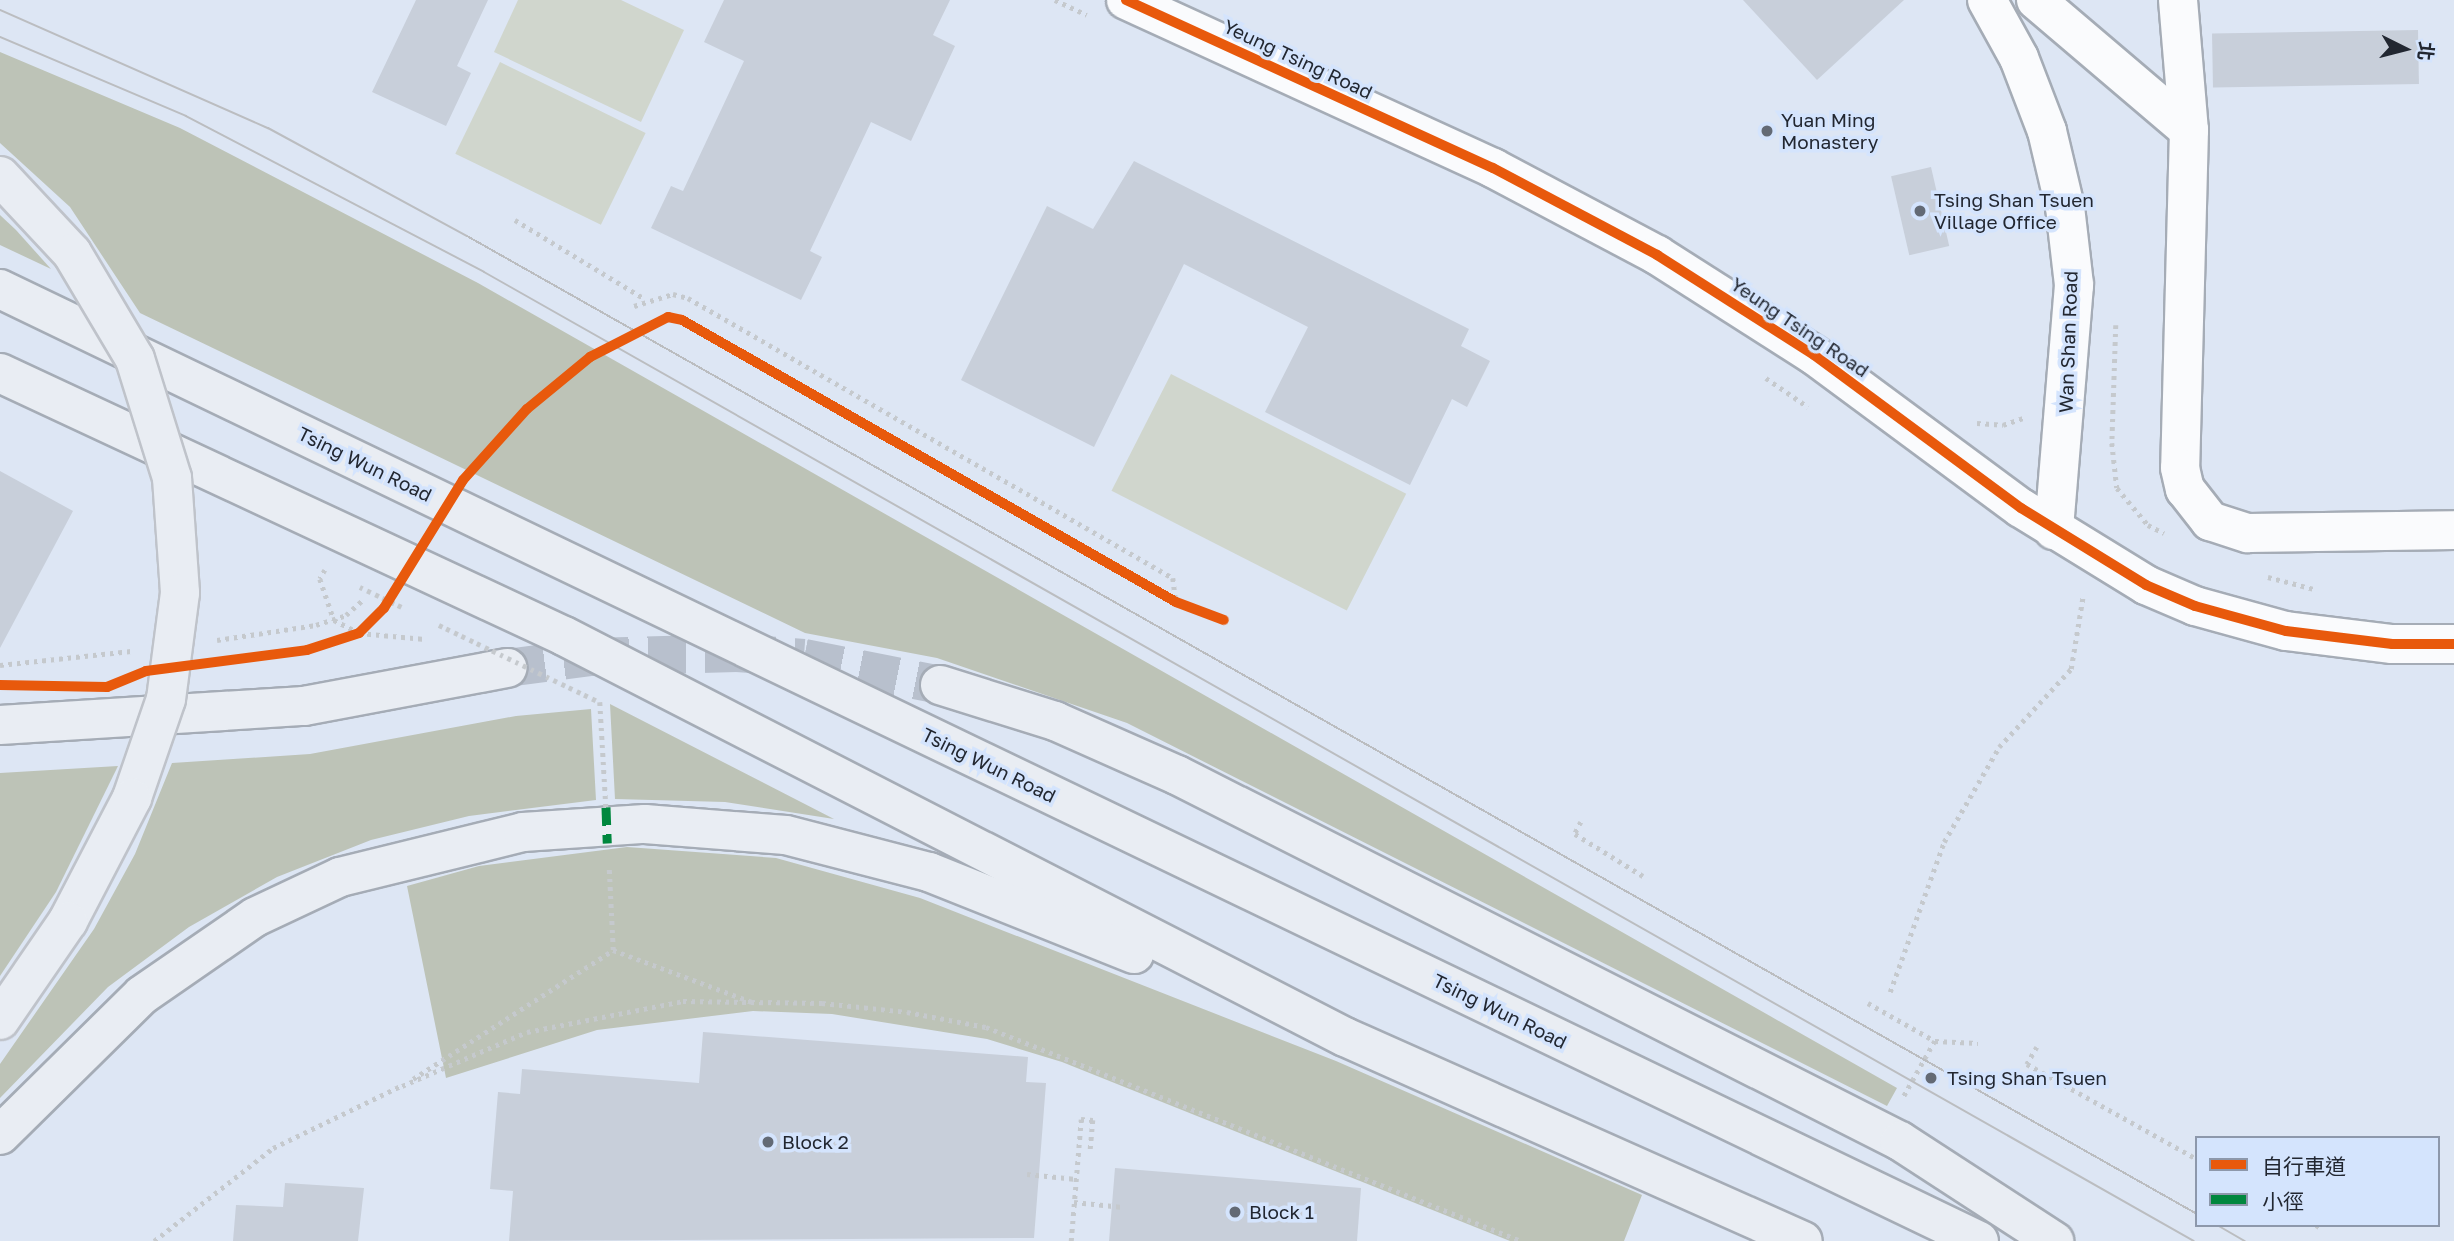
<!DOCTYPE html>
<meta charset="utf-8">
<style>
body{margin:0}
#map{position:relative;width:2454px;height:1241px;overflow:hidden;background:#dde6f4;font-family:"Golos Text","Noto Sans TC",sans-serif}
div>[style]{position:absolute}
.green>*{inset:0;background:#d0d6cd;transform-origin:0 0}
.forest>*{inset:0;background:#bdc3b7}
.building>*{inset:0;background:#c8cfda;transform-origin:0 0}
.major-tunnel>*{height:38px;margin-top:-19px;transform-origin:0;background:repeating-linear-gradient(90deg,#b8c0cd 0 38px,transparent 0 57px)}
.path>*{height:4.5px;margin-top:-2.25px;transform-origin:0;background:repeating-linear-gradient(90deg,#c5c9cd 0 3.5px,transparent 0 8.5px)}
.roads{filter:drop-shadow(2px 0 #a5acb6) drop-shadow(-2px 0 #a5acb6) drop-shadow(0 2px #a5acb6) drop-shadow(0 -2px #a5acb6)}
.minor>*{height:38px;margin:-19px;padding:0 19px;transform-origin:19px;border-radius:19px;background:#fafbfd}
.major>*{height:38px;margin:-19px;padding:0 19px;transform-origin:19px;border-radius:19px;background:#e9edf3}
.tram>*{height:2px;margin:-1px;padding:0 1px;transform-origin:1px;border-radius:1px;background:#bbbdc0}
.path-bridge>*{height:4.5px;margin-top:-2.25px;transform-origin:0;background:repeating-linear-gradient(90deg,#c5c9cd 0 3.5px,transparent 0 8.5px)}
.bridges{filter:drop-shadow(2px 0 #bfc3ca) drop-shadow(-2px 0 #bfc3ca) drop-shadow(0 2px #bfc3ca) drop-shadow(0 -2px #bfc3ca)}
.major-bridge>*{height:38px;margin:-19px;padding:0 19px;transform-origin:19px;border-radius:19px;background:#e9edf3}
.quiet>*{height:9px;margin-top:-4.5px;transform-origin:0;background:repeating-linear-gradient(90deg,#00873e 0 18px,transparent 0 27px)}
.cycleway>*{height:10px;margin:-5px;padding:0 5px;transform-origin:5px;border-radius:5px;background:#e8590c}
.dots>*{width:19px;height:19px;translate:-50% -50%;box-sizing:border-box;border:4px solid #d4e4fd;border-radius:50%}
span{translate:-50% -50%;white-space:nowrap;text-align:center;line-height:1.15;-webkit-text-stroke:7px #d4e4fd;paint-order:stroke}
.street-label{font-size:19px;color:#222731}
.poi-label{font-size:19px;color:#222731}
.left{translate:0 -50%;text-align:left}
.legend{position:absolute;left:2195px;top:1136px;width:245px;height:91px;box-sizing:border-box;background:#d4e4fd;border:2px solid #8d98ab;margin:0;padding:9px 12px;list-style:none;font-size:21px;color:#222731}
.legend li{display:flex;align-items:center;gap:14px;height:35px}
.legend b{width:35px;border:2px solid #8d98ab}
.north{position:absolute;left:2370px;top:14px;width:70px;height:70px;-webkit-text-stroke:5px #d4e4fd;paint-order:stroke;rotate:96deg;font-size:19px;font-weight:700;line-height:28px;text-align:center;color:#222731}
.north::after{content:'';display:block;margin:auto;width:24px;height:32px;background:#222731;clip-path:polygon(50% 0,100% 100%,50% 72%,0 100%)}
</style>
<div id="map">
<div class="green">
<div style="clip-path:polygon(518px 0,621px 0,684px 30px,641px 122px,494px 52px)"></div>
<div style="left:500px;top:62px;width:162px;height:102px;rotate:26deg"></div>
<div style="left:1171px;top:374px;width:264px;height:131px;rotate:27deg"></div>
</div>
<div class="forest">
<div style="clip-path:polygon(0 52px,180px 128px,478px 283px,1897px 1088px,1887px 1106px,1127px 723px,937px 658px,805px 633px,140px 313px,70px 207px,0 143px)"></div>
<div style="clip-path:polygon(0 215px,16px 230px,51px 269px,0 245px)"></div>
<div style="clip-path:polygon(610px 704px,834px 819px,725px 802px,615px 799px)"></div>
<div style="clip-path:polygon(591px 709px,596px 800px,469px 816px,371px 840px,277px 877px,189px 927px,108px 987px,0 1098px,0 1064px,94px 929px,135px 854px,172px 763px,310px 754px,516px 716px)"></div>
<div style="clip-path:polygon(118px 766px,56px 892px,0 976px,0 773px)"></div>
<div style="clip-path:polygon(627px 847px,776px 858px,920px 898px,1336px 1061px,1642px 1195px,1624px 1241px,1510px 1241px,1062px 1062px,987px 1039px,832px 1014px,753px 1011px,597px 1030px,446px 1078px,407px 886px,479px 866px)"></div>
</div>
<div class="building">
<div style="clip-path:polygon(416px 0,488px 0,457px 66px,471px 73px,446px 126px,372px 92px)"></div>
<div style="clip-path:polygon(724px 0,950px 0,933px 35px,955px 46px,911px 141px,871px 122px,810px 251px,822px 257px,801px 300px,651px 228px,671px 186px,683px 191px,744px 61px,704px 42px)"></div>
<div style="clip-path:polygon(1743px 0,1904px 0,1817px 80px)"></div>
<div style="left:2418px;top:30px;width:54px;height:206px;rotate:89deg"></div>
<div style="clip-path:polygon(1134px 161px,1469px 329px,1461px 346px,1490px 361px,1467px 407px,1452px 399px,1410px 485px,1265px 412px,1308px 327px,1184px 264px,1094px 447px,961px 380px,1047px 206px,1093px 229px)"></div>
<div style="left:1931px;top:167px;width:81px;height:41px;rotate:77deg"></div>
<div style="clip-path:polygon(0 471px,73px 511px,0 648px)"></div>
<div style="clip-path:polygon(703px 1032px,1028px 1057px,1026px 1082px,1046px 1083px,1034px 1238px,509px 1241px,513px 1191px,490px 1189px,498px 1092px,520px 1094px,522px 1069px,699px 1083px)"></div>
<div style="clip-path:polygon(1115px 1168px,1361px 1188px,1357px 1241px,1109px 1241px)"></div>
<div style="clip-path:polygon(285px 1183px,364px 1188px,358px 1241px,233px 1241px,236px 1205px,283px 1207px)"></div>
</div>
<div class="major-tunnel">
<div style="left:507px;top:668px;width:85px;rotate:-7.5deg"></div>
<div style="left:591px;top:657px;width:146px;rotate:-1.6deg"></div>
<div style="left:737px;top:653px;width:67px;rotate:4.3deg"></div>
<div style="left:804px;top:658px;width:139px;rotate:11.2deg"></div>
</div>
<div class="path">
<div style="left:1055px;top:0;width:35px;rotate:25deg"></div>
<div style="left:515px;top:220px;width:152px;rotate:31.3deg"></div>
<div style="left:634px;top:306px;width:41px;rotate:-17.1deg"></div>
<div style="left:673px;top:294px;width:16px;rotate:15deg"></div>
<div style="left:688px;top:298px;width:560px;rotate:30deg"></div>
<div style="left:1173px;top:578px;width:24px;rotate:83deg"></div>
<div style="left:2116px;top:325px;width:118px;rotate:91.9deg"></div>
<div style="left:2112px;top:443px;width:45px;rotate:83.7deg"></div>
<div style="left:2117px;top:488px;width:48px;rotate:50deg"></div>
<div style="left:2148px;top:525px;width:18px;rotate:27deg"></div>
<div style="left:1766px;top:378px;width:51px;rotate:34.6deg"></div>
<div style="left:1977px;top:423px;width:26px;rotate:4deg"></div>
<div style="left:2003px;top:425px;width:21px;rotate:-19deg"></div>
<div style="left:325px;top:570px;width:10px;rotate:119deg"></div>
<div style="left:320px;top:579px;width:43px;rotate:71.1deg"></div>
<div style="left:334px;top:620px;width:28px;rotate:27deg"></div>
<div style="left:359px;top:633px;width:66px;rotate:5.2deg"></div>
<div style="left:2268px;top:577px;width:48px;rotate:14.6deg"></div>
<div style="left:217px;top:640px;width:100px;rotate:-8.6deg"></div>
<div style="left:316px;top:625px;width:32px;rotate:-18deg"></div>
<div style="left:346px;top:615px;width:24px;rotate:-42deg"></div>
<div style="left:0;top:665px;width:132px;rotate:-6.1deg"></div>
<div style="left:1581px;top:822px;width:13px;rotate:117deg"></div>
<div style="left:1575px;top:834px;width:80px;rotate:31.7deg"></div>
<div style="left:613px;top:950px;width:148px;rotate:20.5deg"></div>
<div style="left:1890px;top:992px;width:159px;rotate:-70.2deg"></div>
<div style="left:1944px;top:842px;width:110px;rotate:-59.9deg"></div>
<div style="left:1999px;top:747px;width:106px;rotate:-47.3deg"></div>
<div style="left:2071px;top:669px;width:74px;rotate:-80.7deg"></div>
<div style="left:1868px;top:1003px;width:77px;rotate:29.6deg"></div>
<div style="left:1935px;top:1041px;width:65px;rotate:119.3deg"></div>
<div style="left:1935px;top:1041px;width:43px;rotate:2.7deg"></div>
<div style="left:2037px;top:1047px;width:20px;rotate:120deg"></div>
<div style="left:2027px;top:1064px;width:195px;rotate:29.2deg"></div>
<div style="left:413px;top:1079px;width:238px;rotate:-32.8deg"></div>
<div style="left:613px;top:950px;width:82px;rotate:-92.8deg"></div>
<div style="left:402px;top:1086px;width:136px;rotate:-23.4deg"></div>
<div style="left:527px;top:1032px;width:159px;rotate:-11.2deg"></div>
<div style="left:683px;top:1001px;width:139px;rotate:0.8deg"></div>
<div style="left:822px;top:1003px;width:85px;rotate:6deg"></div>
<div style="left:907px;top:1012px;width:80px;rotate:10.8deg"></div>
<div style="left:986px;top:1027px;width:576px;rotate:21.8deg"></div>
<div style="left:1027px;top:1174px;width:49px;rotate:5.8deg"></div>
<div style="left:1074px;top:1202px;width:49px;rotate:5.8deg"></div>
<div style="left:2316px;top:1225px;width:6px;rotate:31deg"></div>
<div style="left:154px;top:1241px;width:151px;rotate:-38deg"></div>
<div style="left:273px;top:1148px;width:144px;rotate:-25.9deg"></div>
<div style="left:1071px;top:1241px;width:122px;rotate:-85.3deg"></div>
<div style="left:1081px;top:1119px;width:12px;rotate:5deg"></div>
<div style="left:1093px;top:1120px;width:33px;rotate:95deg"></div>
</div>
<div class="roads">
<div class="minor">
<div style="left:1126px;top:0;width:404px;rotate:24.6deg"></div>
<div style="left:1493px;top:168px;width:186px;rotate:27.9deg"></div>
<div style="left:1657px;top:255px;width:186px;rotate:32.5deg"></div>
<div style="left:1814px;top:355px;width:257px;rotate:36.5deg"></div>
<div style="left:2021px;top:508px;width:147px;rotate:31.6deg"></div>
<div style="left:2146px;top:585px;width:53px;rotate:23.2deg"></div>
<div style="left:2195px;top:606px;width:94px;rotate:15.4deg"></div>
<div style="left:2286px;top:631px;width:107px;rotate:7deg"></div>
<div style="left:2392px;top:644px;width:62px"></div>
<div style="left:1987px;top:0;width:66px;rotate:61.1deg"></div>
<div style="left:2019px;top:58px;width:78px;rotate:69deg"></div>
<div style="left:2047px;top:131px;width:78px;rotate:76.7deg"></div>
<div style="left:2065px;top:207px;width:79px;rotate:83.4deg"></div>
<div style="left:2074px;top:285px;width:246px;rotate:94.7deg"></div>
<div style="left:2036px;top:0;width:201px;rotate:40.4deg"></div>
<div style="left:2178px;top:0;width:130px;rotate:85.2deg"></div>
<div style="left:2189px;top:130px;width:338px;rotate:91.5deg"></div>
<div style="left:2180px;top:468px;width:22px;rotate:77deg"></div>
<div style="left:2185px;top:489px;width:41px;rotate:52deg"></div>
<div style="left:2210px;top:521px;width:40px;rotate:18deg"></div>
<div style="left:2248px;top:533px;width:206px;rotate:-0.8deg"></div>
</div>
<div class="major">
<div style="left:0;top:289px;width:2196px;rotate:25.69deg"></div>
<div style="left:0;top:373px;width:622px;rotate:25deg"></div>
<div style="left:564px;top:636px;width:878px;rotate:27.18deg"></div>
<div style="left:1345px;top:1037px;width:501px;rotate:24.01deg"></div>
<div style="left:940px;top:685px;width:121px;rotate:17.4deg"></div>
<div style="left:1055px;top:721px;width:133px;rotate:23.9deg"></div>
<div style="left:1177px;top:775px;width:810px;rotate:26.85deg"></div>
<div style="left:1900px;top:1141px;width:184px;rotate:33deg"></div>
<div style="left:0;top:725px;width:305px;rotate:-3.6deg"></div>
<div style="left:304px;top:706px;width:207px;rotate:-10.6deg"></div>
<div style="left:0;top:1135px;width:199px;rotate:-44.6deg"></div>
<div style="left:142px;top:995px;width:137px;rotate:-34.6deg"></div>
<div style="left:255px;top:917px;width:94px;rotate:-25.2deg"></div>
<div style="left:340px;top:877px;width:188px;rotate:-13.8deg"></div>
<div style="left:523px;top:832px;width:122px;rotate:-3.8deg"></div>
<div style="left:645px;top:824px;width:141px;rotate:4.5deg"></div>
<div style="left:786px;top:835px;width:148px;rotate:14.5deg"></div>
<div style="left:929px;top:872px;width:221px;rotate:21.8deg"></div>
</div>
</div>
<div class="tram">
<div style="left:0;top:10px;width:293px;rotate:23.8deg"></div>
<div style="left:268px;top:128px;width:226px;rotate:28.5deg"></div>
<div style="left:467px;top:236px;width:1987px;rotate:29.48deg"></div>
<div style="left:0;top:37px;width:202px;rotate:23deg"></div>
<div style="left:186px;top:116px;width:336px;rotate:27.6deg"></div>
<div style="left:484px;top:272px;width:1965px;rotate:29.54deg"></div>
<div style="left:2217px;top:1225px;width:32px;rotate:30deg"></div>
</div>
<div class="path-bridge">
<div style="left:360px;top:587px;width:47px;rotate:25.5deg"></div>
<div style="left:439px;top:625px;width:178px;rotate:25.6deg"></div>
<div style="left:600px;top:702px;width:105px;rotate:86.7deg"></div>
</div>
<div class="bridges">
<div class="major-bridge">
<div style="left:0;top:176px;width:105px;rotate:46.9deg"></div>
<div style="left:72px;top:253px;width:123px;rotate:59.3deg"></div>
<div style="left:135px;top:359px;width:125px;rotate:72.7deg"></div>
<div style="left:172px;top:478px;width:115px;rotate:86deg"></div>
<div style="left:180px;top:593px;width:107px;rotate:97.5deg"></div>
<div style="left:166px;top:699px;width:105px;rotate:109deg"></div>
<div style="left:132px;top:798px;width:139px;rotate:117.5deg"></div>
<div style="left:68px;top:921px;width:120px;rotate:124.5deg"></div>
</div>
</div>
<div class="quiet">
<div style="left:606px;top:807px;width:36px;rotate:88deg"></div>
</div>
<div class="cycleway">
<div style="left:1126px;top:0;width:404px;rotate:24.6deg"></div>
<div style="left:1493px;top:168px;width:186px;rotate:27.9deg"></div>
<div style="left:1657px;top:255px;width:186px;rotate:32.5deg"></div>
<div style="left:1814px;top:355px;width:257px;rotate:36.5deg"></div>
<div style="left:2021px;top:508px;width:147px;rotate:31.6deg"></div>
<div style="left:2146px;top:585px;width:53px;rotate:23.2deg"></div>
<div style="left:2195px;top:606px;width:94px;rotate:15.4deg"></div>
<div style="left:2286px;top:631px;width:107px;rotate:7deg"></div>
<div style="left:2392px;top:644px;width:62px"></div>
<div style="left:0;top:685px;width:107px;rotate:1.1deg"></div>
<div style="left:107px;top:687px;width:42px;rotate:-22.3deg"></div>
<div style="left:146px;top:671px;width:162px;rotate:-7.4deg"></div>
<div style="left:307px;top:650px;width:55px;rotate:-18.1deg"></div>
<div style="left:359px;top:633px;width:35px;rotate:-45deg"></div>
<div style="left:384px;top:608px;width:150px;rotate:-58.3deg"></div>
<div style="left:463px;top:480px;width:96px;rotate:-48deg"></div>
<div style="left:527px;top:409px;width:82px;rotate:-39.5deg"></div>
<div style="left:590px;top:357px;width:88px;rotate:-27.1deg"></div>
<div style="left:668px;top:317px;width:14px;rotate:12deg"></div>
<div style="left:682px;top:320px;width:569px;rotate:29.72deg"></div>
<div style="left:1176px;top:602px;width:51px;rotate:20.6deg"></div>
</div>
<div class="dots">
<div style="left:1767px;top:131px;background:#636a75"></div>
<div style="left:1920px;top:211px;background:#636a75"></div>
<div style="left:1931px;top:1078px;background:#636a75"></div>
<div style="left:768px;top:1142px;background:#636a75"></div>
<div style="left:1235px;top:1212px;background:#636a75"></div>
</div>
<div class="street-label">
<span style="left:1298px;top:59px;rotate:25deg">Yeung Tsing Road</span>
<span style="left:1800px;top:327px;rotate:34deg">Yeung Tsing Road</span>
<span style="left:2068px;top:342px;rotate:-88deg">Wan Shan Road</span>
<span style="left:365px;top:464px;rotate:26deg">Tsing Wun Road</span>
<span style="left:989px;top:765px;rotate:26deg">Tsing Wun Road</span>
<span style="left:1500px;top:1011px;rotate:26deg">Tsing Wun Road</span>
</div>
<div class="poi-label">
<span class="left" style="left:1781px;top:131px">Yuan Ming<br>Monastery</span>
<span class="left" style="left:1934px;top:211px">Tsing Shan Tsuen<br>Village Office</span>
<span class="left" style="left:1947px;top:1078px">Tsing Shan Tsuen</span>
<span class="left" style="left:782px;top:1142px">Block 2</span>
<span class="left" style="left:1249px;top:1212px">Block 1</span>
</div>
<ul class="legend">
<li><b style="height:9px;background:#e8590c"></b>自行車道</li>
<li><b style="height:9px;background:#00873e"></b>小徑</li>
</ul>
<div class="north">北</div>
</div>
